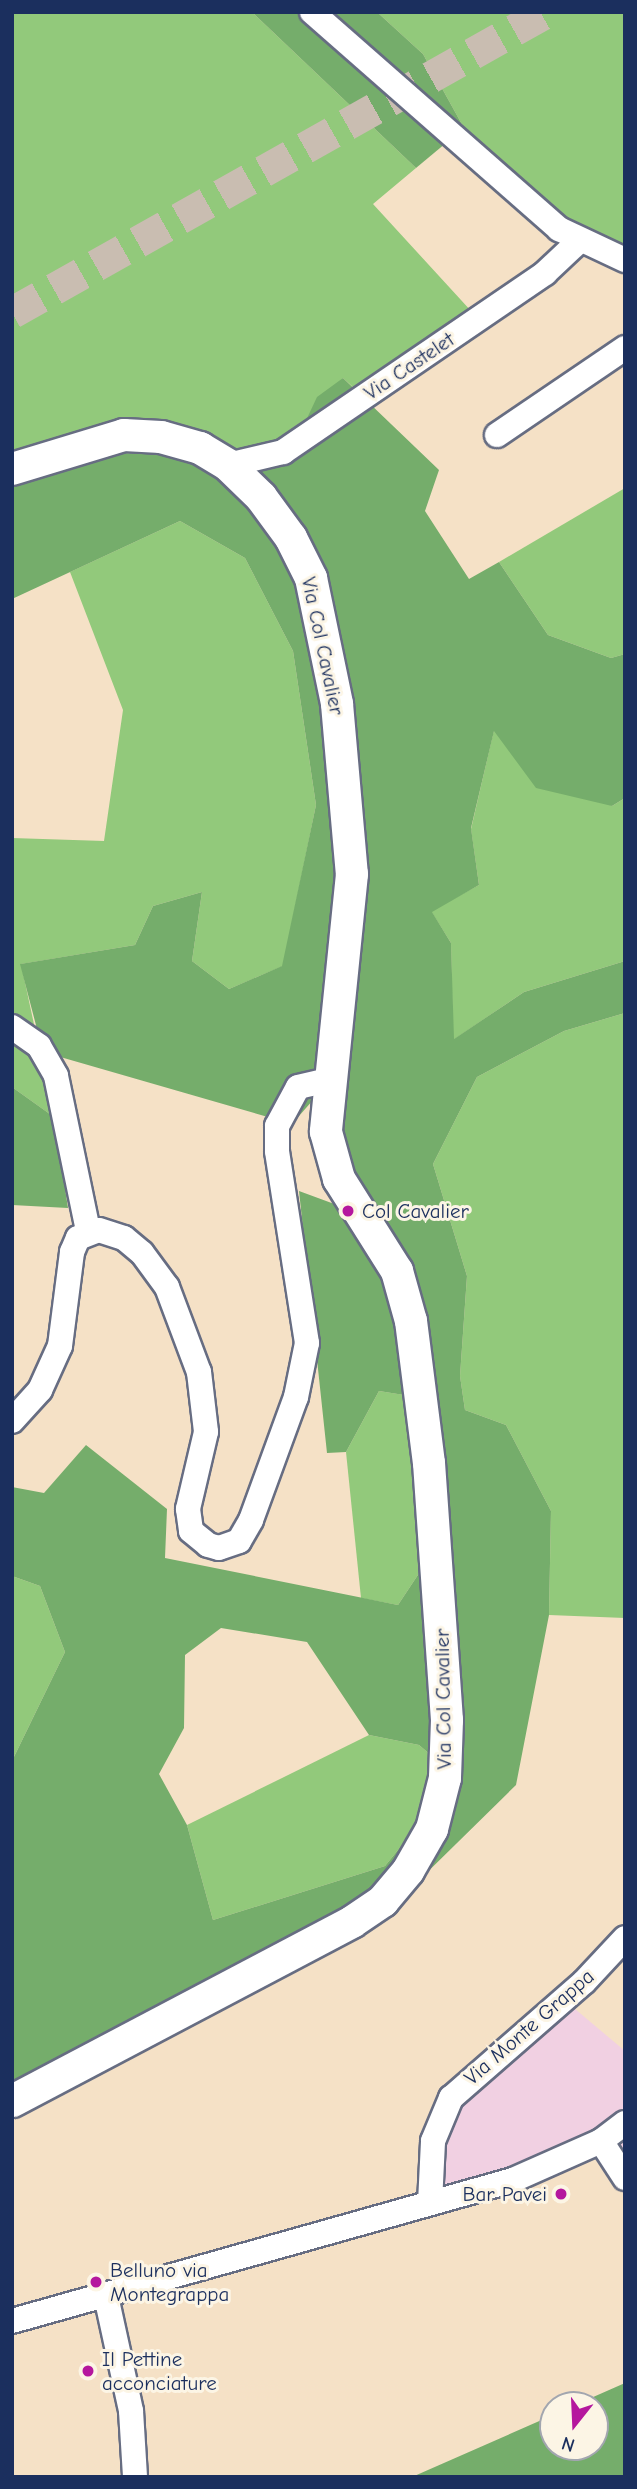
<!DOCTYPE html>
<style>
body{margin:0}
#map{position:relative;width:637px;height:2489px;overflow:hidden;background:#f5e1c6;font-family:"Comic Neue",sans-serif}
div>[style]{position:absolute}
.built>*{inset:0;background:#f1d0e2}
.green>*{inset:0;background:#92c97b}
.forest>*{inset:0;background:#75ad6b}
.major-tunnel>*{height:32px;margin-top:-16px;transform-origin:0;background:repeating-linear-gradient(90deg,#c9bdb1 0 32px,transparent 0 48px)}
.roads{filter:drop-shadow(2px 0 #676d82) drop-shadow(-2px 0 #676d82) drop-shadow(0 2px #676d82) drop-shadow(0 -2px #676d82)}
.minor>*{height:24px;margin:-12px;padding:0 12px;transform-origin:12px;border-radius:12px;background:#fff}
.major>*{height:32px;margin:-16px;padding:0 16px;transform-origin:16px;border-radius:16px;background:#fff}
.dots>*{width:19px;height:19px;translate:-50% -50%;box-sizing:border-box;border:4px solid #fcf5e5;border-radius:50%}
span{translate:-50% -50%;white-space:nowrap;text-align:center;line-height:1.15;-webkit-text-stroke:6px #fcf5e5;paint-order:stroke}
.street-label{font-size:21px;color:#1b2f5e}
.poi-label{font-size:21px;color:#1b2f5e}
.left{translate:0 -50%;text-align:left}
.right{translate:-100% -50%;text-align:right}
.frame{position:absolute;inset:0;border:14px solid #1b2f5e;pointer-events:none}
.north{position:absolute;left:539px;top:2391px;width:70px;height:70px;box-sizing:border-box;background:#fcf5e5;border:2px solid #a2a6af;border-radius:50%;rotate:198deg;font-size:19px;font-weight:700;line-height:28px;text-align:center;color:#1b2f5e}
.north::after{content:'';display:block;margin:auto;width:24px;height:32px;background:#b5179e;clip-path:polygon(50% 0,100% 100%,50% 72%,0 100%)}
</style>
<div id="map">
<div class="built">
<div style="clip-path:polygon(562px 1998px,625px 2051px,625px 2185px,600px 2146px,422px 2210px,437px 2112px)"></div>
</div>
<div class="green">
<div style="clip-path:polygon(12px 12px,252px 12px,416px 168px,373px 204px,472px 312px,354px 388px,343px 378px,287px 461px,215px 476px,171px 454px,113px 454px,12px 486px)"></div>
<div style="clip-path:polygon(377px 12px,625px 12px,625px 248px,582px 233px,464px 128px,423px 54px)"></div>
<div style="clip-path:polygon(625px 488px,625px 654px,611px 658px,548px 635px,499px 562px)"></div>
<div style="clip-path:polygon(180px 521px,245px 558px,293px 651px,316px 805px,283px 966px,229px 989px,192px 961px,202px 892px,153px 906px,135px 945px,21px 964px,54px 1117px,12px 1087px,12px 838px,104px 841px,123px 710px,70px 572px)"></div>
<div style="clip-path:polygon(494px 730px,612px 806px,625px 798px,625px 961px,524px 992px,453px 1040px,451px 943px,431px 911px,479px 885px,471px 829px)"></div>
<div style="clip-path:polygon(625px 1013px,625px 1618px,549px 1615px,551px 1511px,506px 1425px,465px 1410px,460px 1376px,467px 1276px,433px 1164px,477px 1077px,564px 1031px)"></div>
<div style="clip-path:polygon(379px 1391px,436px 1400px,449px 1528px,398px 1605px,361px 1598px,346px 1452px)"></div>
<div style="clip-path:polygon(12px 1576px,40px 1586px,65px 1652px,12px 1761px)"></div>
<div style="clip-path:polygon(369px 1735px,419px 1745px,457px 1777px,385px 1866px,213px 1920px,187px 1825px)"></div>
</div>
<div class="forest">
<div style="clip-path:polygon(252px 12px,377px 12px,423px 54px,464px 128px,416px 168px)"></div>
<div style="clip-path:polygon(evenodd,343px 378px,439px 470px,425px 511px,469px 579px,499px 562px,548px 635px,611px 658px,625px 654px,625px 798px,612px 806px,536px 788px,494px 731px,471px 828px,479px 885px,432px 912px,451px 943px,454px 1039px,524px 992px,625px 961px,625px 1013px,564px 1031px,477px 1077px,433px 1164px,467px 1276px,460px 1376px,465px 1410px,506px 1425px,551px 1511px,549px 1615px,516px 1785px,403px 1896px,12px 2113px,12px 1761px,65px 1652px,40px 1586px,12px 1576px,12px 1487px,44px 1493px,86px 1445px,167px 1509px,165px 1558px,398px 1605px,449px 1528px,435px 1400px,379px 1391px,346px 1452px,327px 1453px,299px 1191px,337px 1205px,341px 1068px,292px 1124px,43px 1052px,20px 964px,135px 945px,153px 906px,202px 892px,192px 961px,229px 989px,282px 966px,316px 805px,293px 651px,245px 558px,180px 521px,12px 599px,12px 486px,113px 454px,171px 454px,215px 476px,287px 461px,317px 397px,343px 378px,221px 1628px,307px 1642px,369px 1735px,419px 1745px,457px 1777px,385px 1866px,213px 1920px,187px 1825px,159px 1774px,184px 1728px,185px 1655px,221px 1628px)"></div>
<div style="clip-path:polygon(12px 1087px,54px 1117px,68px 1208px,12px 1205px)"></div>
<div style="clip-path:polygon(625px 2383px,625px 2477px,412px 2477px,553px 2415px,553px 2447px,595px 2447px,595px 2405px,575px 2405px)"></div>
</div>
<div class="major-tunnel">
<div style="left:12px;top:313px;width:614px;rotate:-29.36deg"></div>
</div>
<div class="roads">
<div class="minor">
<div style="left:312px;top:12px;width:329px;rotate:41.3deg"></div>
<div style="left:559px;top:229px;width:73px;rotate:25.2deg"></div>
<div style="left:497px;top:435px;width:155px;rotate:-34.2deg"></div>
<div style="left:228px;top:465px;width:57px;rotate:-13.3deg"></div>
<div style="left:283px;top:452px;width:317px;rotate:-34.3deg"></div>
<div style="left:545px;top:273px;width:45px;rotate:-43.2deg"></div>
<div style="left:12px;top:1027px;width:33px;rotate:35deg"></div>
<div style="left:39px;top:1046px;width:34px;rotate:60deg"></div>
<div style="left:56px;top:1076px;width:158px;rotate:78.3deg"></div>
<div style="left:12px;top:1421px;width:42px;rotate:-47.9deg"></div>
<div style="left:40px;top:1390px;width:48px;rotate:-65.6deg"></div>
<div style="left:60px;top:1346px;width:95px;rotate:-82.7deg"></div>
<div style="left:72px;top:1252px;width:15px;rotate:-67deg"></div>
<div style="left:78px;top:1238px;width:22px;rotate:-21deg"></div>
<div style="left:99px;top:1230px;width:26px;rotate:18deg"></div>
<div style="left:124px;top:1238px;width:23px;rotate:40deg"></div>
<div style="left:142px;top:1253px;width:42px;rotate:53.7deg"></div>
<div style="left:167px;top:1287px;width:91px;rotate:69.4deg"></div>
<div style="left:199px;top:1372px;width:60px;rotate:83.3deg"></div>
<div style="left:206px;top:1432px;width:79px;rotate:103.2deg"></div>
<div style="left:188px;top:1509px;width:22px;rotate:82deg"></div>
<div style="left:191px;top:1531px;width:22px;rotate:39deg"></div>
<div style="left:208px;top:1545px;width:11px;rotate:15deg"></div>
<div style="left:219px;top:1548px;width:21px;rotate:-19deg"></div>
<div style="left:239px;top:1541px;width:24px;rotate:-60deg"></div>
<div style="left:251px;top:1520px;width:131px;rotate:-69.9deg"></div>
<div style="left:296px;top:1397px;width:55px;rotate:-78.5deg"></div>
<div style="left:307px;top:1343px;width:194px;rotate:-98.9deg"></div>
<div style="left:277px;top:1151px;width:25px;rotate:-90deg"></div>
<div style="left:277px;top:1126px;width:44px;rotate:-61.7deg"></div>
<div style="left:298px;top:1087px;width:31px;rotate:-13deg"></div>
<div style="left:601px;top:2141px;width:44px;rotate:57deg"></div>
<div style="left:430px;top:2203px;width:62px;rotate:-87.2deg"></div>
<div style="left:433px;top:2141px;width:47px;rotate:-67.3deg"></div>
<div style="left:451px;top:2098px;width:176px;rotate:-41.1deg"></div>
<div style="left:584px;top:1982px;width:60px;rotate:-47deg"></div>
<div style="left:106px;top:2296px;width:118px;rotate:77.7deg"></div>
<div style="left:131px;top:2411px;width:66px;rotate:86.5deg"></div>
<div style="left:12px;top:2321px;width:520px;rotate:-15.72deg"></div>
<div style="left:513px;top:2180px;width:96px;rotate:-23.9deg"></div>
<div style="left:601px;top:2141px;width:30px;rotate:-37deg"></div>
</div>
<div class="major">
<div style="left:12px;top:469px;width:117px;rotate:-16.9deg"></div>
<div style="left:124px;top:435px;width:37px;rotate:3deg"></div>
<div style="left:161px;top:437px;width:41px;rotate:15.8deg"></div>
<div style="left:200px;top:448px;width:33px;rotate:31deg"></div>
<div style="left:228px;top:465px;width:46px;rotate:44.1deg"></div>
<div style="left:261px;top:497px;width:51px;rotate:53.8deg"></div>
<div style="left:291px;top:538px;width:45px;rotate:63.4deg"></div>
<div style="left:311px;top:578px;width:129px;rotate:78.3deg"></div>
<div style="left:337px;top:704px;width:171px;rotate:85deg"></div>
<div style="left:352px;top:874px;width:259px;rotate:95.8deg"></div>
<div style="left:326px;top:1132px;width:49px;rotate:74.5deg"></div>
<div style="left:339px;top:1179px;width:109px;rotate:57.8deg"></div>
<div style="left:397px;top:1271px;width:52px;rotate:74.4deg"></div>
<div style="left:411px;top:1321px;width:143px;rotate:82.8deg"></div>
<div style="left:429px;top:1463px;width:258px;rotate:86deg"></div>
<div style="left:447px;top:1720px;width:58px;rotate:92deg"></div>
<div style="left:445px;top:1778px;width:53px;rotate:104.3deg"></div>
<div style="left:432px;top:1829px;width:48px;rotate:119.7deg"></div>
<div style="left:408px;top:1871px;width:39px;rotate:130deg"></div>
<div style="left:383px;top:1901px;width:37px;rotate:146deg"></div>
<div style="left:352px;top:1922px;width:384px;rotate:152.2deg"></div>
</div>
</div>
<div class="dots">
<div style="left:348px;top:1211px;background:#b5179e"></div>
<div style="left:561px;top:2194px;background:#b5179e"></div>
<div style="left:96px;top:2282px;background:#b5179e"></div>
<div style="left:88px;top:2371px;background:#b5179e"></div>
</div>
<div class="street-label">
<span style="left:409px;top:366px;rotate:-34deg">Via Castelet</span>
<span style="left:323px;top:646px;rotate:78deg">Via Col Cavalier</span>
<span style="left:443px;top:1699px;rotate:-91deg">Via Col Cavalier</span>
<span style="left:529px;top:2027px;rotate:-41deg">Via Monte Grappa</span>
</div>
<div class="poi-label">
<span class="left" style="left:362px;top:1211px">Col Cavalier</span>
<span class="right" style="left:547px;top:2194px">Bar Pavei</span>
<span class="left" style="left:110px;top:2282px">Belluno via<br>Montegrappa</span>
<span class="left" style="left:102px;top:2371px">Il Pettine<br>acconciature</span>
</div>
<div class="frame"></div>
<div class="north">N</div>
</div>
